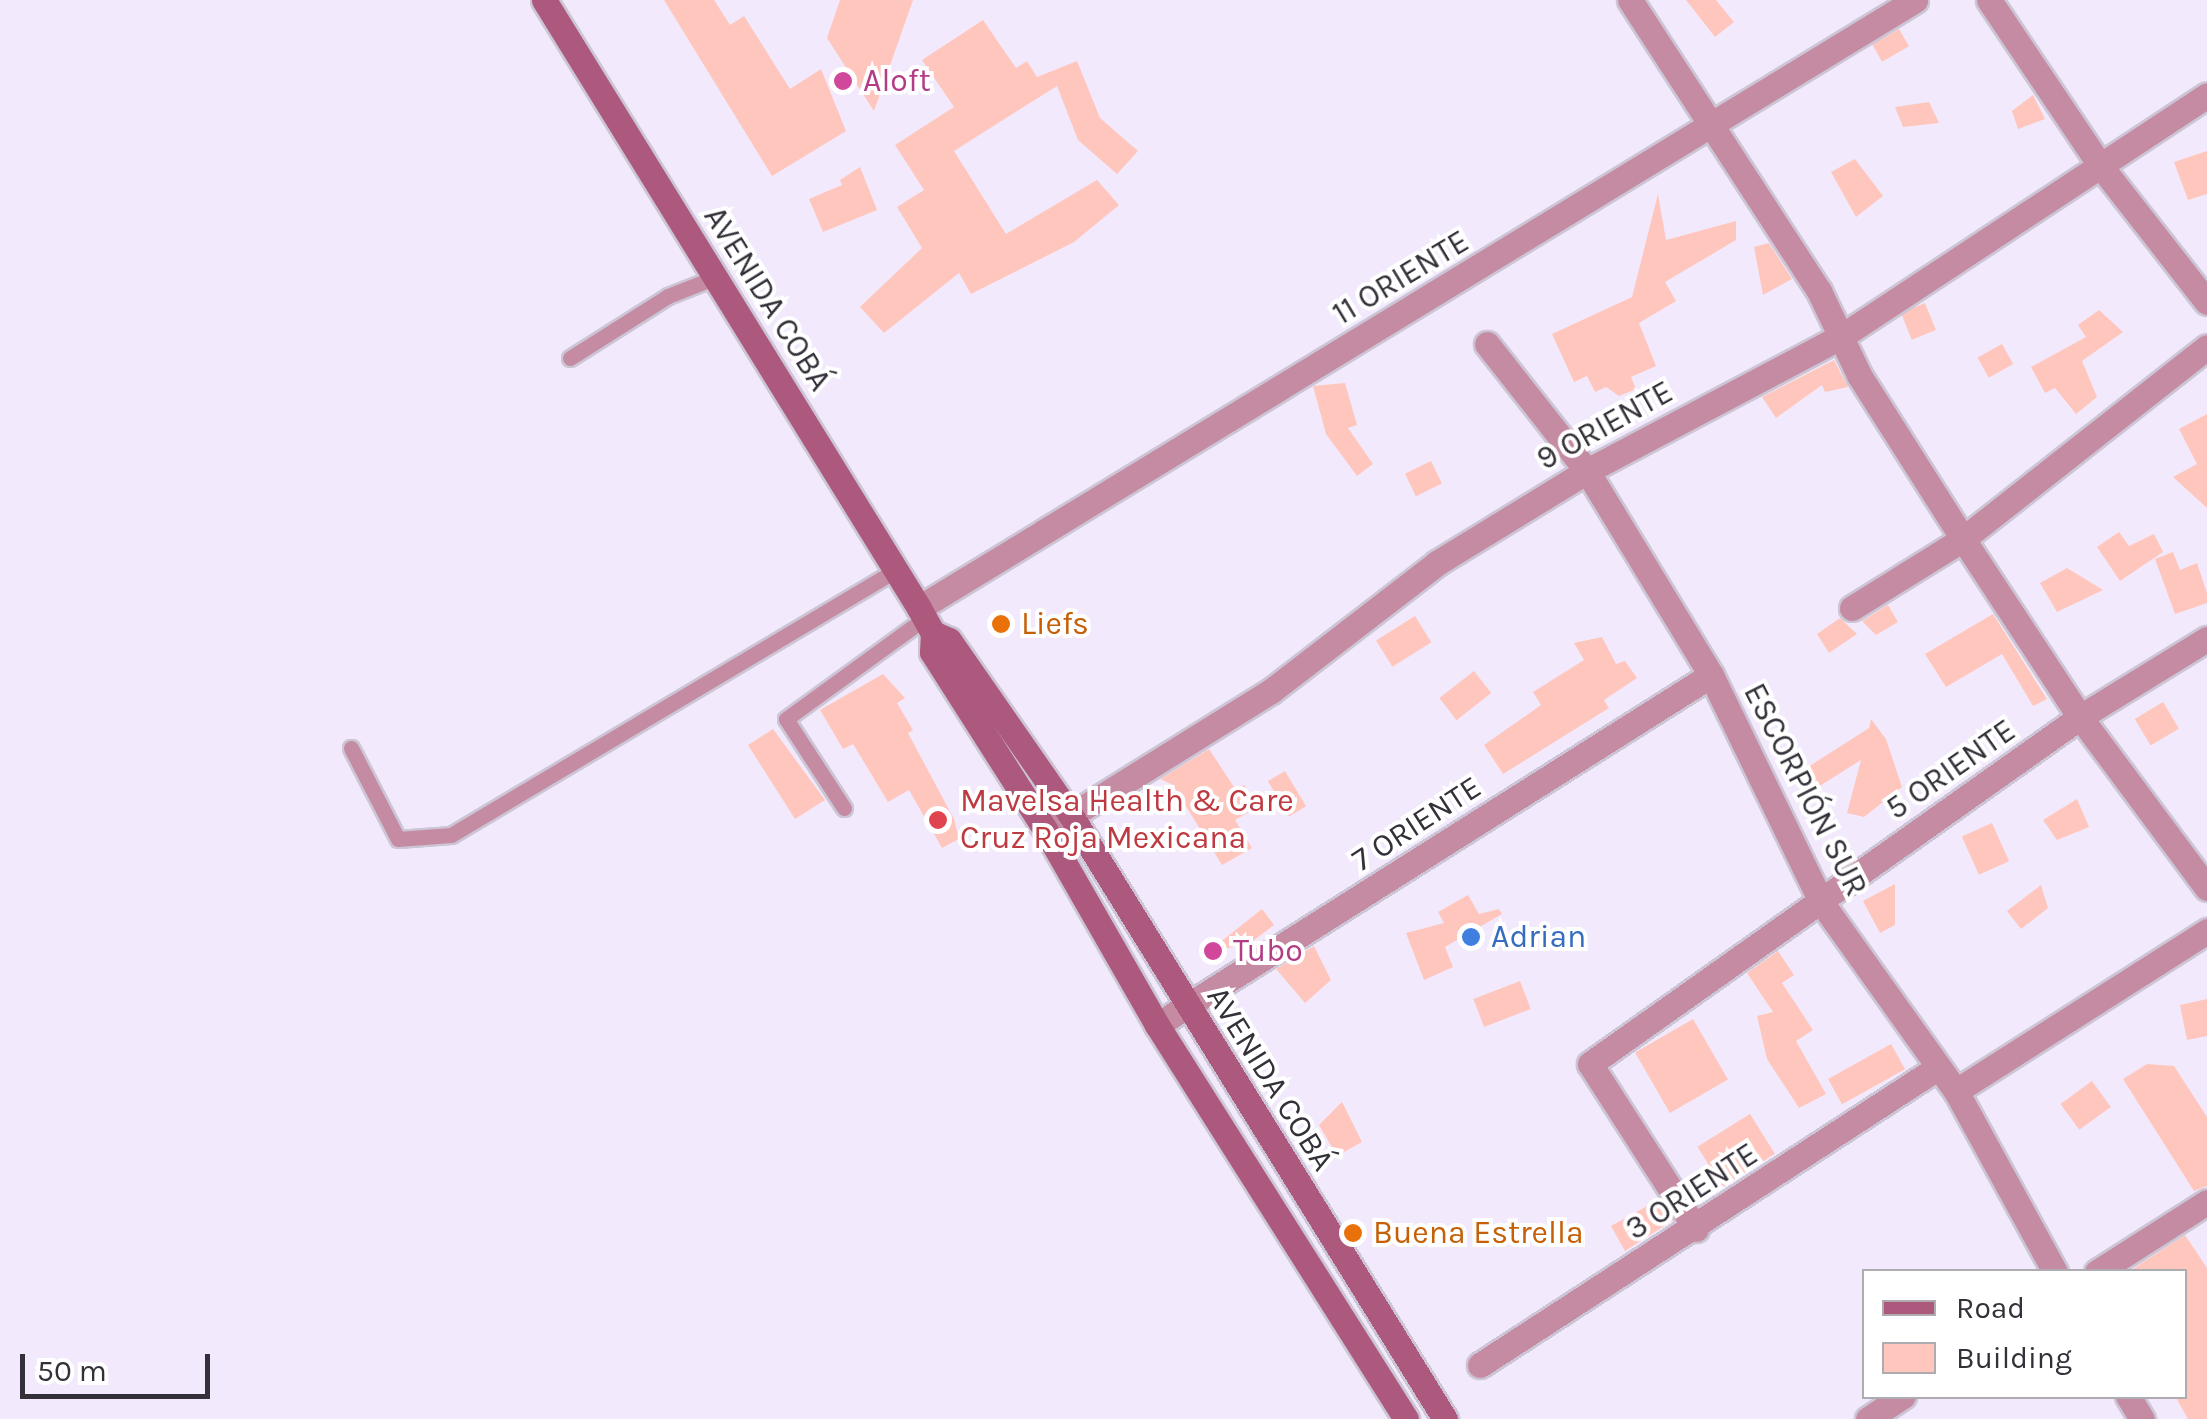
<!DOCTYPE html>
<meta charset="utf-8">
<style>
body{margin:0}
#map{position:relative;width:2207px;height:1419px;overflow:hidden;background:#f2eafc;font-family:Karla,sans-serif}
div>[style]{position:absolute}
.building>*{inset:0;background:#ffc6bd;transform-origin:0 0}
.roads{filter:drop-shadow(2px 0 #ccc5d5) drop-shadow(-2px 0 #ccc5d5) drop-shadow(0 2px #ccc5d5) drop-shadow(0 -2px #ccc5d5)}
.service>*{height:15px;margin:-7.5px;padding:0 7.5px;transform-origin:7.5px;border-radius:7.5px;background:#c58ba2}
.minor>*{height:25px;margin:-12.5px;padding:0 12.5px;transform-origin:12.5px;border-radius:12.5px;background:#c58ba2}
.tertiary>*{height:25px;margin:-12.5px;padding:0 12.5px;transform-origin:12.5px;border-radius:12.5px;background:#c58ba2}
.secondary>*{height:25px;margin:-12.5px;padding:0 12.5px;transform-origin:12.5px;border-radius:12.5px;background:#ac597d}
.dots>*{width:28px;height:28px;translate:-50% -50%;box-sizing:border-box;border:5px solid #fff;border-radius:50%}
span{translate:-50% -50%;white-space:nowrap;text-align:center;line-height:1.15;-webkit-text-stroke:8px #fff;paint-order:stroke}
.hotel-label{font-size:32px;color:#b23c85}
.left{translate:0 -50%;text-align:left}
.street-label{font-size:32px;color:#343039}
.food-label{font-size:32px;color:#c56008}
.health-label{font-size:32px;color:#be3a42}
.shop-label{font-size:32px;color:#366cbe}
.legend{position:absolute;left:1862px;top:1269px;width:325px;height:130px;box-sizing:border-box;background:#fff;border:2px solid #aeacb0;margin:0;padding:12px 18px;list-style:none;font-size:30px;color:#343039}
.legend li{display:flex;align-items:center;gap:20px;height:50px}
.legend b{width:50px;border:2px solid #aeacb0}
.scale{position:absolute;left:20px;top:1354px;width:190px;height:45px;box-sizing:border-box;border:5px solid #343039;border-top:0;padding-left:12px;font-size:30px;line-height:35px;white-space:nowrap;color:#343039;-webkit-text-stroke:8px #fff;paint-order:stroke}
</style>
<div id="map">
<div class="building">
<div style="clip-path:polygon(664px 0,714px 0,730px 25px,744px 16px,790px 89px,821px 69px,846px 131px,772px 176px)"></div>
<div style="clip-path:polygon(840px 0,913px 0,874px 111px,827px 38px)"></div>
<div style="clip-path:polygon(1686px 0,1716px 0,1734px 22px,1715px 37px)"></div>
<div style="clip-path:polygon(983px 20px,1016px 68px,1027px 61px,1037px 77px,1077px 61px,1100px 118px,1138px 151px,1117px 174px,1078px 140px,1057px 86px,954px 151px,1006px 234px,1097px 180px,1119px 205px,1074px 242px,971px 294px,959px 273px,884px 333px,860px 307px,922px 248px,897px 207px,924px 190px,895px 145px,954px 107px,922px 60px)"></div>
<div style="left:1899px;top:29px;width:20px;height:31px;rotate:60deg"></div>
<div style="clip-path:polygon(2033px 95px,2045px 119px,2018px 129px,2012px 111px)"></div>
<div style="clip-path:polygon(1929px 102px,1939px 123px,1903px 127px,1895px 107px)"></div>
<div style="clip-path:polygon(2207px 151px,2207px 194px,2188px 200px,2174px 162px)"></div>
<div style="clip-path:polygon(1855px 159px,1883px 196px,1856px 217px,1831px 172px)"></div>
<div style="clip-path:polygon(860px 167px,877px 210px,823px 232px,809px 199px,842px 185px,840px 180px)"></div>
<div style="clip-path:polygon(1658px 194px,1666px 240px,1736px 221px,1736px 240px,1665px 282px,1676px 301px,1639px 323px,1656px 366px,1631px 377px,1636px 389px,1619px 396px,1606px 387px,1595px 392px,1587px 376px,1574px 382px,1552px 334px,1632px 297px)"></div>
<div style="clip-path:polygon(1769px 243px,1792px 279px,1763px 295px,1754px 247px)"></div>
<div style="left:1925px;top:303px;width:29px;height:26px;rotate:68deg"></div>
<div style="clip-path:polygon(2099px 310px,2123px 332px,2082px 361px,2097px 397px,2076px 414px,2055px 388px,2045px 393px,2031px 367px,2086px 337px,2078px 325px)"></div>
<div style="left:2002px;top:344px;width:23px;height:28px;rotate:61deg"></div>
<div style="clip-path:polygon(1834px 360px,1848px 387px,1825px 392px,1822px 385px,1776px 418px,1762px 397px)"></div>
<div style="clip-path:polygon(1345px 383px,1357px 425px,1348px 428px,1373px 464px,1357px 476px,1326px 434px,1313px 386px)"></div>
<div style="clip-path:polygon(2207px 414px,2207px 508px,2173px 477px,2197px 464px,2179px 429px)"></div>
<div style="left:1431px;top:461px;width:25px;height:29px;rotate:64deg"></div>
<div style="clip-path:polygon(2119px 532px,2129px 546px,2154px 534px,2163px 552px,2120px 581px,2097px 547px)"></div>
<div style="clip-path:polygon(2173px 552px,2180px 570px,2197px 563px,2207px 593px,2207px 603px,2175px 614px,2155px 559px)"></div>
<div style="clip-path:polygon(2067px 568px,2103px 590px,2057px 612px,2040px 583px)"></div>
<div style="clip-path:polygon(1888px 605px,1898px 622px,1876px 635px,1862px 621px)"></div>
<div style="clip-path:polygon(1993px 614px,2047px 699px,2033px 706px,2002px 654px,1946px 687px,1925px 654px)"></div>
<div style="left:1415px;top:616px;width:31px;height:46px;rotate:58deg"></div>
<div style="clip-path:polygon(1840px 618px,1857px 634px,1829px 653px,1817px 634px)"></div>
<div style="clip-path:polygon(1602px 637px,1616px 664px,1625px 661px,1637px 678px,1604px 700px,1609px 708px,1503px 774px,1484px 745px,1541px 705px,1533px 692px,1584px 660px,1574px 643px)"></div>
<div style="left:1474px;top:671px;width:28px;height:44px;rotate:52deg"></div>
<div style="clip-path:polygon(883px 674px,905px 698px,897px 703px,913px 730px,908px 733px,954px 819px,959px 839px,942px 848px,909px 790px,888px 802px,853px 744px,843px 749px,820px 710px)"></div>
<div style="left:2163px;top:702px;width:31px;height:33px;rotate:59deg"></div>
<div style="clip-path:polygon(1871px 719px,1886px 739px,1902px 787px,1864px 817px,1847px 813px,1861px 760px,1807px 794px,1794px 776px,1869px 728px)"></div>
<div style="clip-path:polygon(773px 729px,825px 800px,795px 819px,748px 745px)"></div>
<div style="clip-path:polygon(1209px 749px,1236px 790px,1244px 785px,1258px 807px,1235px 820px,1252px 848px,1222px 865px,1173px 785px,1160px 779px)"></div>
<div style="left:1285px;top:771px;width:41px;height:20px;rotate:59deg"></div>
<div style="clip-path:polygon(2077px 799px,2089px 827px,2057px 840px,2043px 820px)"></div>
<div style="left:1992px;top:823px;width:42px;height:33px;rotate:66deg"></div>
<div style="clip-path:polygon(1895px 884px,1895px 925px,1880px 933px,1863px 901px)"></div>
<div style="clip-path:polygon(2041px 885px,2048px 908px,2021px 929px,2007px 911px)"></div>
<div style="clip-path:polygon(1468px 895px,1479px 914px,1499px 909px,1502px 914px,1445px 947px,1453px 967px,1424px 980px,1406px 933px,1444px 923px,1438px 912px)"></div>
<div style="clip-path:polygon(1262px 909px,1274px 925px,1253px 941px,1204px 955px)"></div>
<div style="clip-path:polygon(1314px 946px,1331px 980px,1305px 1003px,1276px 969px)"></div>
<div style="clip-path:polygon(1778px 951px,1794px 975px,1782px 983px,1813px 1030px,1796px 1041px,1826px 1094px,1799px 1108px,1767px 1059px,1757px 1016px,1773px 1012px,1747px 973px)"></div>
<div style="left:1520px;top:981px;width:30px;height:50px;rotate:69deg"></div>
<div style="clip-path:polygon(2207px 999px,2207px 1036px,2187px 1040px,2180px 1005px)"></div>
<div style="left:1693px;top:1019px;width:70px;height:67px;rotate:60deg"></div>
<div style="left:1891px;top:1044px;width:29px;height:72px;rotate:61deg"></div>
<div style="clip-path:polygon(2147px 1064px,2174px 1066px,2207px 1117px,2207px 1186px,2194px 1191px,2123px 1079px)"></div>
<div style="left:2092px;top:1081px;width:32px;height:39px;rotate:54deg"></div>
<div style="clip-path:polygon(1342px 1102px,1362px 1142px,1337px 1156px,1319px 1125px)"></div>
<div style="left:1750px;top:1114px;width:47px;height:62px;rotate:58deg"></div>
<div style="clip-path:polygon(1658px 1200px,1672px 1221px,1625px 1251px,1611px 1226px)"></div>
<div style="clip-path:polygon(2185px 1235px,2207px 1268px,2207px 1419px,2188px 1419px,2175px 1396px,2184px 1396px,2184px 1272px,2128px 1272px)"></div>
</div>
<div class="roads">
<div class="service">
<div style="left:570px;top:358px;width:116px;rotate:-32.3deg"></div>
<div style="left:668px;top:296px;width:52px;rotate:-21.6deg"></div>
<div style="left:351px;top:748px;width:102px;rotate:62.7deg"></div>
<div style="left:398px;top:839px;width:53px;rotate:-4.3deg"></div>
<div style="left:451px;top:835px;width:518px;rotate:-30.77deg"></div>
<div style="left:844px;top:808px;width:106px;rotate:-123.1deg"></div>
<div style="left:786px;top:719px;width:172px;rotate:-36deg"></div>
</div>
<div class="minor">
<div style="left:1630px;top:0;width:347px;rotate:57deg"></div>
<div style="left:1819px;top:291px;width:93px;rotate:64.5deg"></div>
<div style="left:1859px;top:375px;width:194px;rotate:57.6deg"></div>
<div style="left:1963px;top:539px;width:213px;rotate:56.7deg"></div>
<div style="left:2080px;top:717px;width:213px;rotate:53.4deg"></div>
<div style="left:1989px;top:0;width:197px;rotate:56.1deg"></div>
<div style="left:2099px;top:164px;width:175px;rotate:52deg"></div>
<div style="left:1487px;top:344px;width:162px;rotate:51.8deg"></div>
<div style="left:1587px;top:471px;width:239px;rotate:58.7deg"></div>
<div style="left:1711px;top:675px;width:252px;rotate:64.1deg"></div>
<div style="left:1821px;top:902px;width:232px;rotate:54.5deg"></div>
<div style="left:1956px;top:1091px;width:206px;rotate:61.3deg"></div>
<div style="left:1852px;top:608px;width:131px;rotate:-31.9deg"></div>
<div style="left:1963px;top:539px;width:310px;rotate:-38.2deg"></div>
<div style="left:1046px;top:831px;width:265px;rotate:-31.9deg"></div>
<div style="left:1271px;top:691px;width:210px;rotate:-37.6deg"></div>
<div style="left:1437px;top:563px;width:176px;rotate:-31.5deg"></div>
<div style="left:1587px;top:471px;width:289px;rotate:-27.9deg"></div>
<div style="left:1842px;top:336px;width:437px;rotate:-33.4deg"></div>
<div style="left:1157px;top:1025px;width:655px;rotate:-32.28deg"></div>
<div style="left:1956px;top:1091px;width:298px;rotate:-32.5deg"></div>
<div style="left:1696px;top:1229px;width:196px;rotate:-122.7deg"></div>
<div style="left:1590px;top:1064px;width:600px;rotate:-35.3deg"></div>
<div style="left:2080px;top:717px;width:149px;rotate:-31.6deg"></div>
<div style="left:2097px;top:1272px;width:130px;rotate:-32.5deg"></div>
<div style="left:1480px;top:1365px;width:545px;rotate:-33.02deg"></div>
<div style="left:2128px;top:1396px;width:27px;rotate:59deg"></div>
<div style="left:1868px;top:1419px;width:42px;rotate:-33.3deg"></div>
</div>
<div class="tertiary">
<div style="left:919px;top:608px;width:1167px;rotate:-31.4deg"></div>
</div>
<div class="secondary">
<div style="left:544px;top:0;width:714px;rotate:58.33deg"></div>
<div style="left:919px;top:608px;width:29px;rotate:61deg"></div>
<div style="left:933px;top:633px;width:19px;rotate:93deg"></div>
<div style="left:932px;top:652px;width:212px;rotate:57.5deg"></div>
<div style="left:1046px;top:831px;width:224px;rotate:60.2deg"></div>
<div style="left:1157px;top:1025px;width:466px;rotate:57.7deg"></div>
<div style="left:933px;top:633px;width:17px;rotate:24deg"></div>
<div style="left:949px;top:640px;width:212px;rotate:55.2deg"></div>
<div style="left:1070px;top:814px;width:712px;rotate:58.21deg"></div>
</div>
</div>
<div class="dots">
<div style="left:843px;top:81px;background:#d1479c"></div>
<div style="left:1001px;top:624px;background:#e8710a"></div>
<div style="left:938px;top:820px;background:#e0444e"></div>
<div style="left:1471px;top:937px;background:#3f7fe0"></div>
<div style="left:1213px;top:951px;background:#d1479c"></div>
<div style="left:1353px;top:1233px;background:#e8710a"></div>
</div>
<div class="hotel-label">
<span class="left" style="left:863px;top:81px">Aloft</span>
<span class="left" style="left:1233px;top:951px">Tubo</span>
</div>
<div class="street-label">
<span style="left:1401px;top:278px;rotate:-31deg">11 ORIENTE</span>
<span style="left:767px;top:299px;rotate:58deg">AVENIDA COBÁ</span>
<span style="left:1605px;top:426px;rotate:-29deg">9 ORIENTE</span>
<span style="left:1951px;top:770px;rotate:-35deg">5 ORIENTE</span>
<span style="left:1805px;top:790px;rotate:63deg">ESCORPIÓN SUR</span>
<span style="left:1417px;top:824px;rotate:-33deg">7 ORIENTE</span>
<span style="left:1270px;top:1079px;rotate:58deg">AVENIDA COBÁ</span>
<span style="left:1692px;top:1192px;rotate:-33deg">3 ORIENTE</span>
</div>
<div class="food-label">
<span class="left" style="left:1021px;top:624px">Liefs</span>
<span class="left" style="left:1373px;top:1233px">Buena Estrella</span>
</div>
<div class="health-label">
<span class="left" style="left:960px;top:820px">Mavelsa Health &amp; Care<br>Cruz Roja Mexicana</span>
</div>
<div class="shop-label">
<span class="left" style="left:1491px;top:937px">Adrian</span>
</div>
<ul class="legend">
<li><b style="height:12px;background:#ac597d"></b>Road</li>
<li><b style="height:28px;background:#ffc6bd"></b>Building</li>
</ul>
<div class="scale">50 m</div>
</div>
